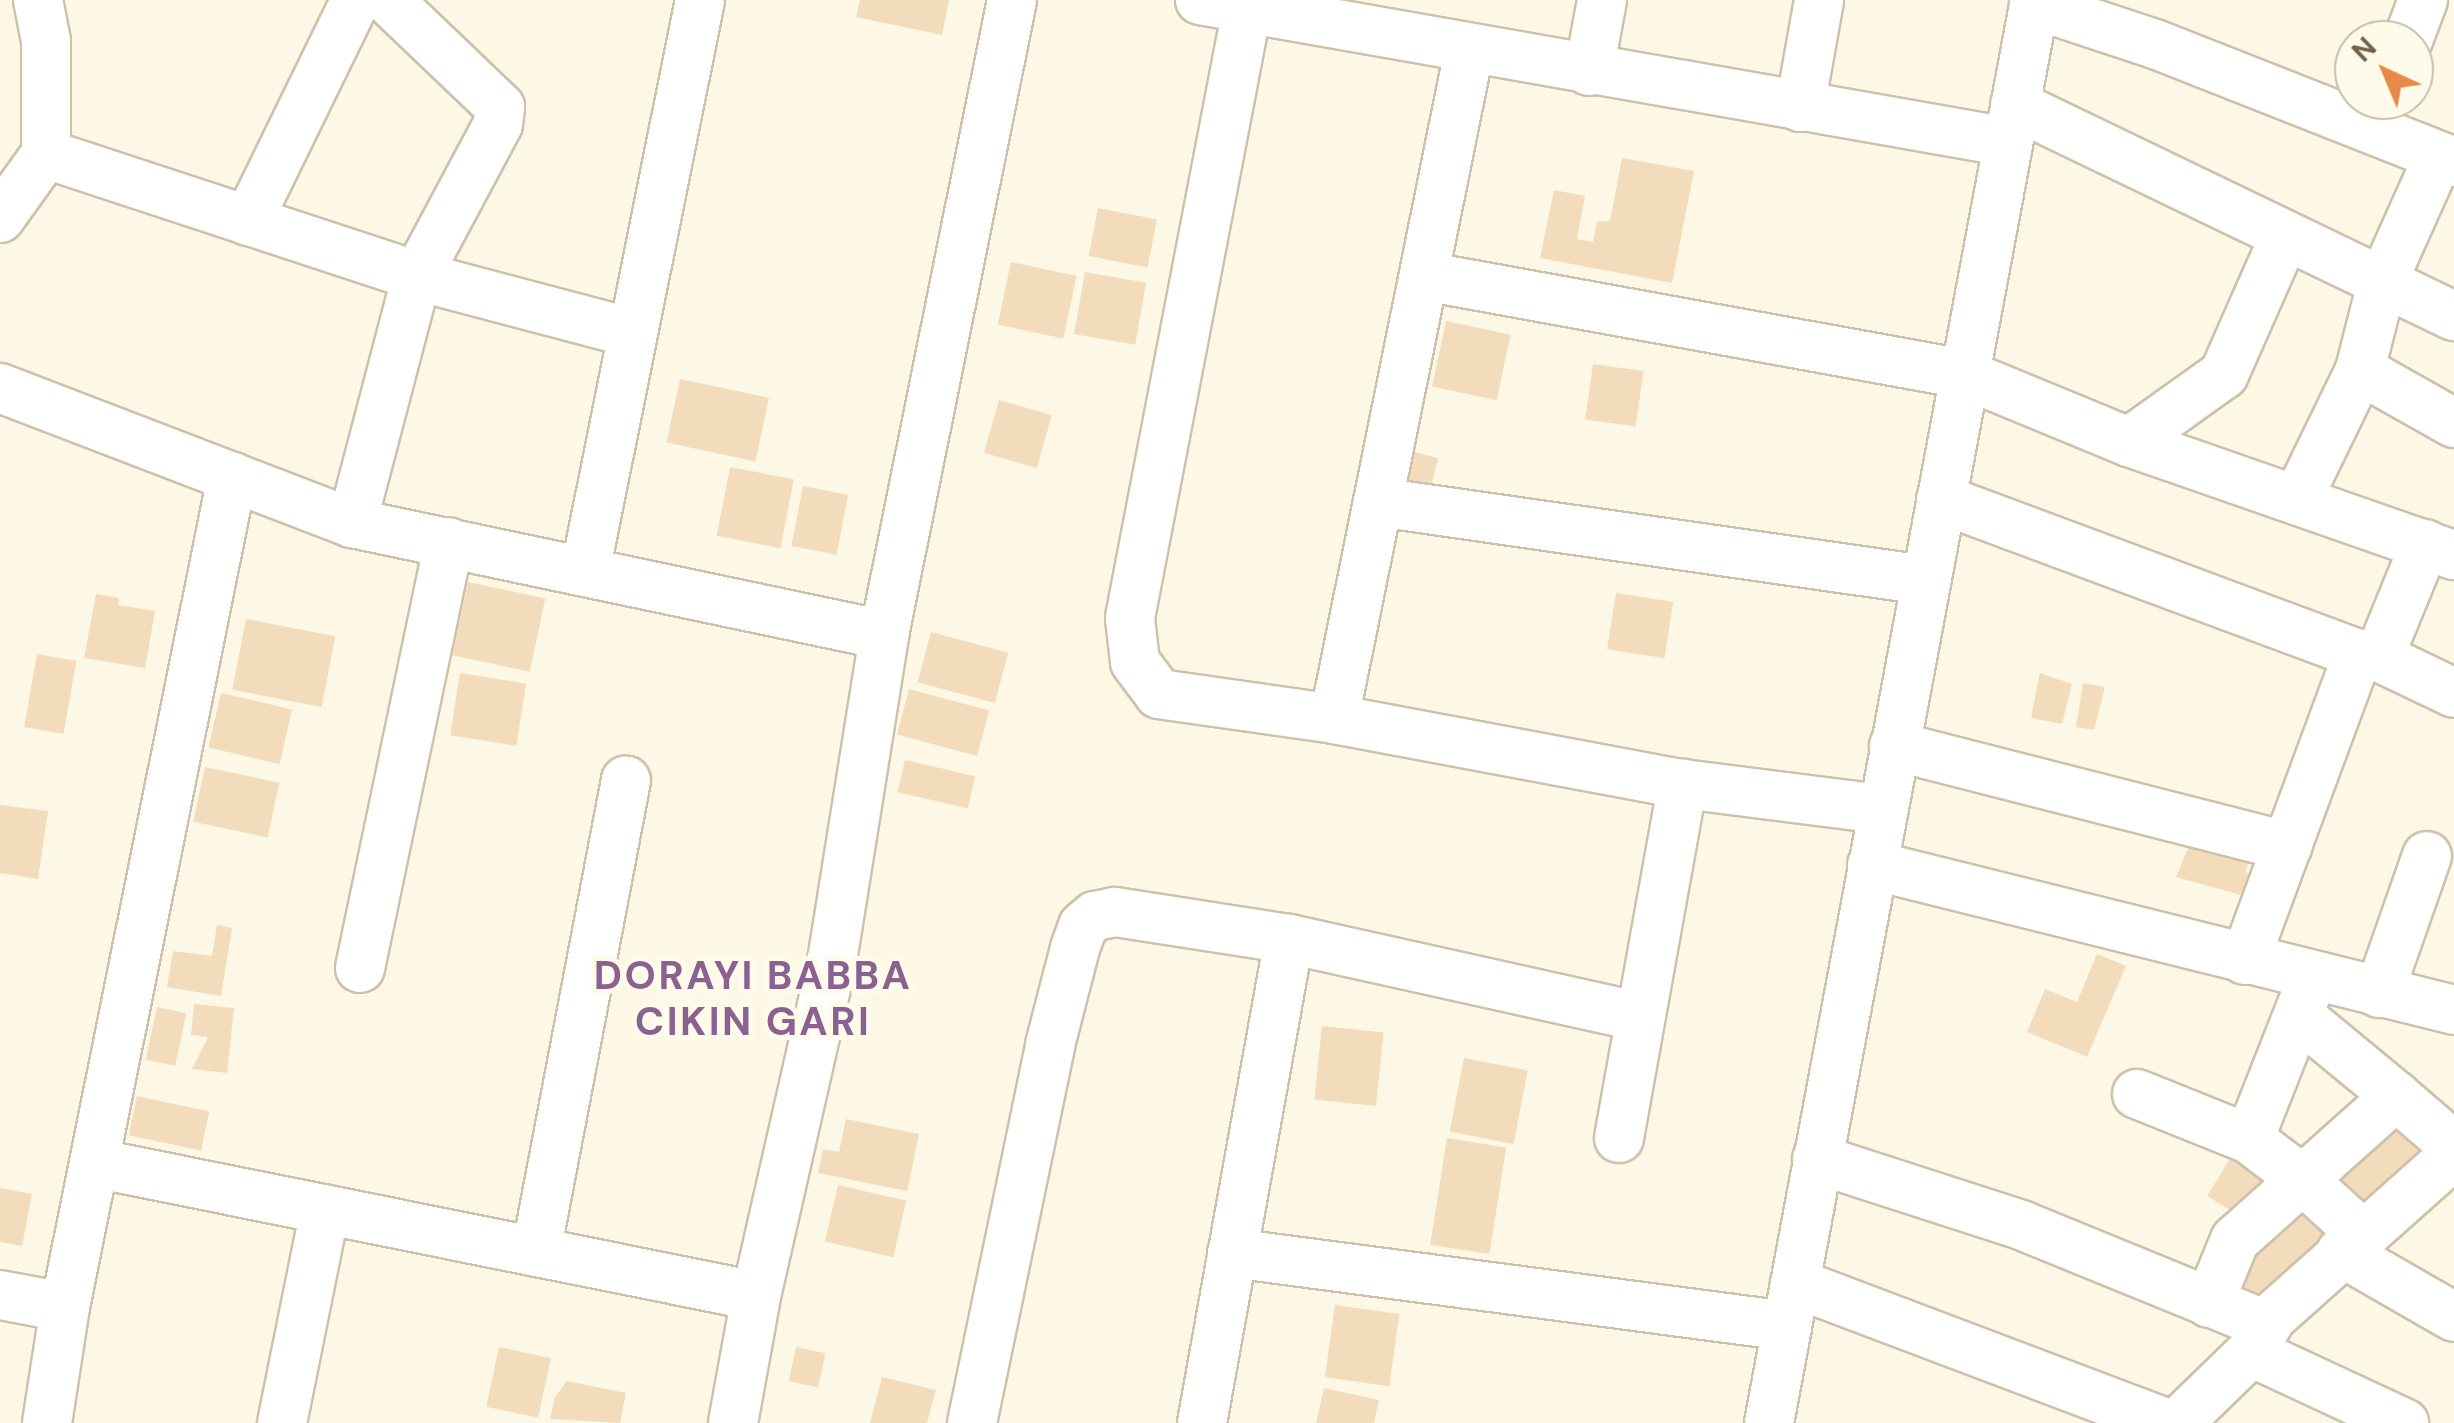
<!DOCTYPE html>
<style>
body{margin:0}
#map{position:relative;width:2454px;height:1423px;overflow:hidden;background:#fdf8e5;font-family:"DM Sans",sans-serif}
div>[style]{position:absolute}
.building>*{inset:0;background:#f2dcbc;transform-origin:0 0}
.roads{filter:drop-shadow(2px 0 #cec1ab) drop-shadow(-2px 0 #cec1ab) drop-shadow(0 2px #cec1ab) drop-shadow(0 -2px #cec1ab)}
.minor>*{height:48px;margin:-24px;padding:0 24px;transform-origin:24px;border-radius:24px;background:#fff}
span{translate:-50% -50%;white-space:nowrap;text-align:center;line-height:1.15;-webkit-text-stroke:10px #fffbeb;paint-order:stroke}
.district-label{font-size:40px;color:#8b6192;font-weight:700;letter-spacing:2.5px}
.north{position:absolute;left:2334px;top:20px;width:100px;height:100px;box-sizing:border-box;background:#fffbeb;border:2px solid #c8bdab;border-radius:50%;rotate:316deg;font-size:28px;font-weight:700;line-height:40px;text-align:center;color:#76614a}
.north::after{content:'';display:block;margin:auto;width:35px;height:45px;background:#e88949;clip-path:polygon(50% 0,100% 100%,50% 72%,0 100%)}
</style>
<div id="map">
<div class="building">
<div style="clip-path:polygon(860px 0,949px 0,942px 35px,856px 17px)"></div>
<div style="clip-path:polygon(1622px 158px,1694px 171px,1672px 283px,1540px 258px,1554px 190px,1585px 196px,1577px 239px,1593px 242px,1597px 222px,1610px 221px)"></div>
<div style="left:1098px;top:208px;width:60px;height:49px;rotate:11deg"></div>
<div style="left:1011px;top:262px;width:67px;height:64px;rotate:12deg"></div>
<div style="left:1085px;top:272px;width:62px;height:63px;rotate:10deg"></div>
<div style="left:1446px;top:321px;width:66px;height:67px;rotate:12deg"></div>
<div style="left:1593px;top:364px;width:51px;height:56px;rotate:8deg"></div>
<div style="left:680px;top:379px;width:91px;height:65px;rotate:12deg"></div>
<div style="left:999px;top:400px;width:55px;height:55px;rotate:16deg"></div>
<div style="left:1415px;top:452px;width:24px;height:28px;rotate:15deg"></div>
<div style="left:730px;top:467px;width:65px;height:70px;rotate:11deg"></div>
<div style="left:803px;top:486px;width:46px;height:61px;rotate:11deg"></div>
<div style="left:468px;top:582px;width:79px;height:75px;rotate:12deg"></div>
<div style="left:1616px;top:593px;width:58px;height:57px;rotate:9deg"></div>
<div style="clip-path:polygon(96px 594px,119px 598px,118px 605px,155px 611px,145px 668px,84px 658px)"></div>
<div style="left:246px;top:619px;width:91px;height:72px;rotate:11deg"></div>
<div style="left:931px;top:632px;width:80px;height:52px;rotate:15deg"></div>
<div style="left:37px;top:654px;width:40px;height:74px;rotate:10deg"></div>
<div style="left:460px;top:673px;width:67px;height:63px;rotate:9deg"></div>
<div style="clip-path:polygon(2040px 673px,2072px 684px,2062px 724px,2031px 718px)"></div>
<div style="clip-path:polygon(2083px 683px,2105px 687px,2094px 730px,2076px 727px)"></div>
<div style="left:909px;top:689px;width:83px;height:47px;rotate:15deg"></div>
<div style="left:221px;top:693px;width:73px;height:56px;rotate:13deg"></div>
<div style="left:905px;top:760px;width:72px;height:33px;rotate:13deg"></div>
<div style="left:205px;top:767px;width:76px;height:56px;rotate:12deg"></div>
<div style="clip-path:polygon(0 805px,48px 811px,38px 879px,0 873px)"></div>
<div style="clip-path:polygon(2226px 840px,2253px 852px,2245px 872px,2261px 879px,2252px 898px,2176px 877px,2190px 843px,2219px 855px)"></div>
<div style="clip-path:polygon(217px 925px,232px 928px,221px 996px,167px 987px,173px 951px,212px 956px)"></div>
<div style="clip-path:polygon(2097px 954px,2126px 966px,2087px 1057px,2027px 1032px,2045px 989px,2077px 1002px)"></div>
<div style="clip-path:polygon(194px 1004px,234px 1008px,227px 1073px,192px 1069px,208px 1037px,191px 1035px)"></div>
<div style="left:157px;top:1007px;width:30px;height:54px;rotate:12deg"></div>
<div style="left:1322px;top:1026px;width:62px;height:74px;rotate:6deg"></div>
<div style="left:1464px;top:1058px;width:65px;height:75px;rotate:11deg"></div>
<div style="left:137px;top:1096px;width:74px;height:40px;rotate:12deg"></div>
<div style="left:2405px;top:1117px;width:44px;height:99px;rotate:45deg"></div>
<div style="clip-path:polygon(846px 1119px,919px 1134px,907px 1191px,818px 1173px,823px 1149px,839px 1152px)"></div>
<div style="left:1447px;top:1138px;width:60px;height:108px;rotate:9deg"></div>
<div style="clip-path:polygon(2238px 1146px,2278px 1171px,2237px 1214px,2207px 1196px)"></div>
<div style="left:838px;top:1185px;width:70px;height:58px;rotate:13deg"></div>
<div style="clip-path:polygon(0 1188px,32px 1194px,22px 1246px,0 1242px)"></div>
<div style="clip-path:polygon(2300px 1196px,2341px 1230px,2270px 1314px,2243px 1293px,2259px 1229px)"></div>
<div style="left:1335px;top:1305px;width:65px;height:73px;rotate:8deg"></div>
<div style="left:499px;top:1347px;width:53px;height:61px;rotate:12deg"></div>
<div style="left:796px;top:1347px;width:30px;height:35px;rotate:12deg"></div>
<div style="clip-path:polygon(882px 1377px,936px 1390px,927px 1423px,870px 1423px)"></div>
<div style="clip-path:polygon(567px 1381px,626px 1393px,620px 1423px,550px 1419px,555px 1397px)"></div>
<div style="clip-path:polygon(1324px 1388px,1379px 1400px,1374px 1423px,1316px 1423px)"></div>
</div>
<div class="roads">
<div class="minor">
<div style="left:1200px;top:0;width:820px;rotate:9.97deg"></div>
<div style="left:2034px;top:4px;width:127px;rotate:18.3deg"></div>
<div style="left:2155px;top:44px;width:321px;rotate:21.5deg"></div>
<div style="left:1247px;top:9px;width:620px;rotate:100.88deg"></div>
<div style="left:1130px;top:618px;width:44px;rotate:83.5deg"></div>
<div style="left:1135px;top:662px;width:40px;rotate:53deg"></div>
<div style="left:1159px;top:694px;width:177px;rotate:8.1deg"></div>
<div style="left:1334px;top:719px;width:355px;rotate:10.6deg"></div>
<div style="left:1683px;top:784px;width:201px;rotate:7.2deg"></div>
<div style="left:2408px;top:40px;width:43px;rotate:-69.4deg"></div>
<div style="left:1589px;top:71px;width:72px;rotate:-79.6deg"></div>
<div style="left:2015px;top:105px;width:487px;rotate:25.7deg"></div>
<div style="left:1800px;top:107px;width:109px;rotate:-79.9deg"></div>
<div style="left:46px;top:154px;width:391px;rotate:18.2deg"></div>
<div style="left:417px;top:276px;width:222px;rotate:14.8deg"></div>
<div style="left:0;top:218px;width:79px;rotate:-54.3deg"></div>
<div style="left:46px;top:154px;width:113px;rotate:-90deg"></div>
<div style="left:46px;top:41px;width:42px;rotate:-101deg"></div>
<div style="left:248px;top:221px;width:246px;rotate:-64deg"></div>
<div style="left:1424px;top:276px;width:549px;rotate:10.29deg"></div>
<div style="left:1964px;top:374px;width:178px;rotate:22.4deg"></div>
<div style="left:2129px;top:442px;width:344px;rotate:19.2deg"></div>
<div style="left:2360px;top:370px;width:108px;rotate:29.4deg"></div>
<div style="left:0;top:388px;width:377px;rotate:21deg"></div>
<div style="left:352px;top:523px;width:544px;rotate:11.89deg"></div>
<div style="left:2129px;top:442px;width:117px;rotate:-35.6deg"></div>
<div style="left:2224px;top:374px;width:149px;rotate:-66.2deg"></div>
<div style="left:1941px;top:499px;width:445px;rotate:20.4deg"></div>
<div style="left:2297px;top:500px;width:144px;rotate:-64.1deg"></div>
<div style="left:2360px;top:370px;width:90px;rotate:-75.8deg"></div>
<div style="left:2382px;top:283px;width:137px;rotate:-65.9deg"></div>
<div style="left:1378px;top:502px;width:553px;rotate:8.12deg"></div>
<div style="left:352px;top:523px;width:255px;rotate:-75.3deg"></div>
<div style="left:417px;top:276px;width:172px;rotate:-61.9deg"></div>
<div style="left:498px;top:124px;width:17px;rotate:-83deg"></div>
<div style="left:500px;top:107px;width:155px;rotate:-136.3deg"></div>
<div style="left:585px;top:572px;width:583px;rotate:-78.63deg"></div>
<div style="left:2379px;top:657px;width:83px;rotate:25.6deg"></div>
<div style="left:1334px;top:719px;width:682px;rotate:-78.57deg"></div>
<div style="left:1894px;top:746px;width:406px;rotate:14.3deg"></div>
<div style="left:2287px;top:846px;width:205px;rotate:-69.7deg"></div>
<div style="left:2358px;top:654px;width:21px;rotate:8deg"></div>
<div style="left:2379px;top:657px;width:122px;rotate:-67.8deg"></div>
<div style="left:1872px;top:865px;width:600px;rotate:13.99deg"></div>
<div style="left:2245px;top:960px;width:121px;rotate:-69.8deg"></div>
<div style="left:360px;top:968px;width:435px;rotate:-78.2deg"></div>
<div style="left:2309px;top:987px;width:163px;rotate:111.5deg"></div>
<div style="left:2249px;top:1139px;width:68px;rotate:37.2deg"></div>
<div style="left:2303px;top:1180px;width:80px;rotate:42.5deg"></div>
<div style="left:2379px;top:993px;width:145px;rotate:-70.7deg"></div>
<div style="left:2137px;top:1094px;width:121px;rotate:21.9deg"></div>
<div style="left:2396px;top:1096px;width:77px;rotate:40.8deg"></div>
<div style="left:1619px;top:1138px;width:360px;rotate:-79.8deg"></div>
<div style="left:1817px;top:1159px;width:214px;rotate:17.9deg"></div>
<div style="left:2021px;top:1225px;width:265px;rotate:22.2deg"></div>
<div style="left:94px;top:1163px;width:675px;rotate:11.36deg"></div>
<div style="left:536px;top:1252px;width:480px;rotate:-79.2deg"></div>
<div style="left:2341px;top:1252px;width:130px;rotate:29.9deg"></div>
<div style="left:1232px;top:1253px;width:560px;rotate:7.49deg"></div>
<div style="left:1795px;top:1283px;width:397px;rotate:20.7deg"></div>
<div style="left:0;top:1295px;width:66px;rotate:10.5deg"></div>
<div style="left:2209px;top:1303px;width:68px;rotate:-67.6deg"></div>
<div style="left:2235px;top:1240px;width:216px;rotate:-41.8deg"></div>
<div style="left:2396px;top:1096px;width:124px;rotate:-140.5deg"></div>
<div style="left:2251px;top:1352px;width:169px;rotate:24.9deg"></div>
<div style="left:47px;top:1423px;width:117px;rotate:-81.2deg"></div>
<div style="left:65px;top:1307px;width:847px;rotate:-78.62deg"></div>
<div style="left:282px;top:1423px;width:218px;rotate:-78.6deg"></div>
<div style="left:733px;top:1423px;width:129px;rotate:-79.7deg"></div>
<div style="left:756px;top:1296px;width:344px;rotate:-77.2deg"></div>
<div style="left:832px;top:961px;width:330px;rotate:-80.9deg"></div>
<div style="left:884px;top:635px;width:648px;rotate:-78.6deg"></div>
<div style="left:972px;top:1423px;width:386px;rotate:-78.3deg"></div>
<div style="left:1050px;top:1045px;width:100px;rotate:-75.5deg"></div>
<div style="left:1075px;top:948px;width:23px;rotate:-70deg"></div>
<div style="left:1083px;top:926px;width:16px;rotate:-40deg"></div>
<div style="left:1095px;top:916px;width:20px;rotate:-11deg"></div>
<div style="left:1115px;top:912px;width:176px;rotate:8.8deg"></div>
<div style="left:1289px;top:939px;width:360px;rotate:12.5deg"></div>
<div style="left:1202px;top:1423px;width:492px;rotate:-79.8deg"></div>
<div style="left:1769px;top:1423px;width:1448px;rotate:-79.41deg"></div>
<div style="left:2178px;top:1423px;width:102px;rotate:-44.2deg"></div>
<div style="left:2251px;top:1352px;width:41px;rotate:-59deg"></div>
<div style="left:2272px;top:1317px;width:244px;rotate:-41.7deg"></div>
</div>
</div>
<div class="district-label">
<span style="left:753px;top:998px">DORAYI BABBA<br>CIKIN GARI</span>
</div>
<div class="north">N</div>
</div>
